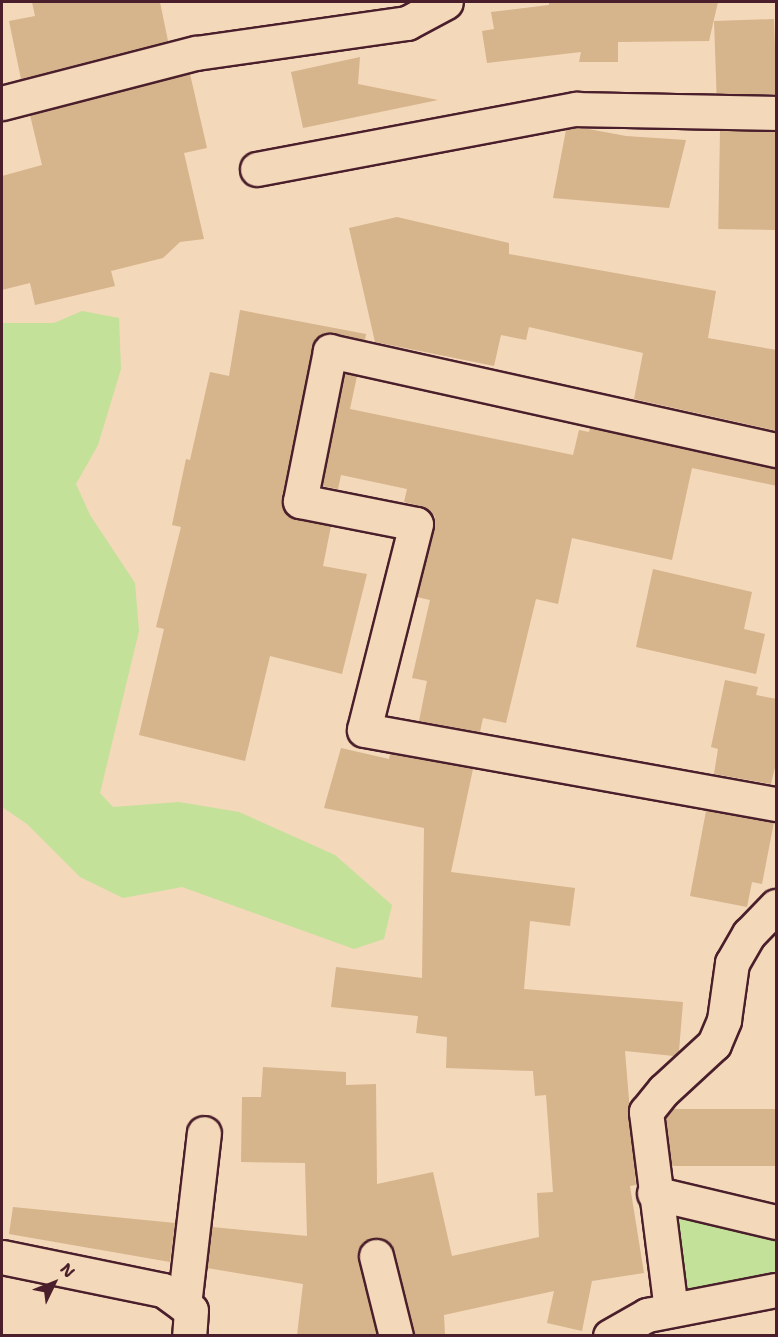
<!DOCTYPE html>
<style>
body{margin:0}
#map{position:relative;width:778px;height:1337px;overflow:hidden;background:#f3d8ba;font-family:"Shantell Sans",sans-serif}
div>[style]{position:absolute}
.green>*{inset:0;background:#c3e199}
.building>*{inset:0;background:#d6b48c;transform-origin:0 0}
.roads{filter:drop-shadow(2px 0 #4a1f2b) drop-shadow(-2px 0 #4a1f2b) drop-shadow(0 2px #4a1f2b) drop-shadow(0 -2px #4a1f2b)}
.street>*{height:33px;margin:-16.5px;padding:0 16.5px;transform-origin:16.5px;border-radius:16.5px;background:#f3d8ba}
span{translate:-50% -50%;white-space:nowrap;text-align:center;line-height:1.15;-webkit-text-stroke:4.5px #f3d8ba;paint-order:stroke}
.frame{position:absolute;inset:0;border:3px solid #4a1f2b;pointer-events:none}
.north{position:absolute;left:24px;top:1253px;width:60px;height:60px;-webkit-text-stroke:4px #f3d8ba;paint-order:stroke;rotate:47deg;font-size:16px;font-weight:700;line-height:24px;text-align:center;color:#4a1f2b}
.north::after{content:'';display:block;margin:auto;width:21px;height:27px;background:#4a1f2b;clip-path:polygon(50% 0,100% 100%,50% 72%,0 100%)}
</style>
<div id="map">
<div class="green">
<div style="clip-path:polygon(82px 311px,119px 318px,121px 369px,98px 445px,76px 484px,90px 515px,135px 583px,139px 631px,100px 793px,113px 807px,179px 802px,239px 812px,335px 855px,392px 905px,384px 939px,354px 949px,182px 887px,123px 898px,80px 877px,27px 824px,2px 807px,2px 323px,54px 323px)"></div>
<div style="clip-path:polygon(671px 1212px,776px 1234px,776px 1281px,696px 1296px,682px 1281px)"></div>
</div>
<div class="building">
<div style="clip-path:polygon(32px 2px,160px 2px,168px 41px,21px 79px,9px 21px,35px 16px)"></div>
<div style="clip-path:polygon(549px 2px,718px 2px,709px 41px,618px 42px,618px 62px,579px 62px,581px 52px,487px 63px,482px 31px,494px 29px,491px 12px,549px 5px)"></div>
<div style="left:774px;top:19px;width:75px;height:60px;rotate:88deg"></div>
<div style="clip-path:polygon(360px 57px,358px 84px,438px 100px,303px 128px,291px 72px)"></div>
<div style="clip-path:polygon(190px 74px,207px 148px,184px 153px,204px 239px,180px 242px,163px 258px,111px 271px,115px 286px,35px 305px,30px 283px,2px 290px,2px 176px,42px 165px,30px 115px)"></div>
<div style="clip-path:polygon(583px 128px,626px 136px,686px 140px,669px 208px,553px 198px,566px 130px)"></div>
<div style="left:720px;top:131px;width:57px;height:98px;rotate:1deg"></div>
<div style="clip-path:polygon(397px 217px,509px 243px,509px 254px,716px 291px,708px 338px,777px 350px,777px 431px,634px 399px,643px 353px,529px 327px,526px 340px,501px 335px,494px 366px,375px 342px,349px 228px)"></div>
<div style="clip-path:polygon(240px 310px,366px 334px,365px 340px,333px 333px,316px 339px,282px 497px,288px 515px,331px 526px,323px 566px,367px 574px,342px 674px,270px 656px,245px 761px,139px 735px,164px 629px,156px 627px,181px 527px,172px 525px,186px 459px,190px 460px,210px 372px,229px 376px)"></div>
<div style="clip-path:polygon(345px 373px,357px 376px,350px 409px,573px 455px,579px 430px,589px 432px,590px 428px,777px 468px,777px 486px,692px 468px,672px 560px,572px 538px,558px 604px,536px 599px,506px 723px,483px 718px,480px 732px,419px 721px,427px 681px,412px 678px,430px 600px,417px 597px,435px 516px,420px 506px,404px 502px,407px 489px,341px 475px,338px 489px,322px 486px)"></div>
<div style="clip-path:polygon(653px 569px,752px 592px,744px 629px,765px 634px,756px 674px,636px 647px)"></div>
<div style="clip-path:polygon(725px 680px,758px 687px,756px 695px,777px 699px,777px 759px,771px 784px,714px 774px,718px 749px,711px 747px)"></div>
<div style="clip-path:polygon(341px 748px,389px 759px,390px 754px,473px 769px,451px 872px,575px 888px,570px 926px,530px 921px,524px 989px,683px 1002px,679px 1051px,674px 1056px,625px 1051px,636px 1185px,630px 1186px,644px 1273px,592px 1281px,582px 1331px,547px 1323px,554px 1291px,444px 1315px,445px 1335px,414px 1335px,394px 1251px,381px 1238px,363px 1242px,358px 1251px,377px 1335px,297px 1335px,303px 1284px,207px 1268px,212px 1227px,307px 1236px,305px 1163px,241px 1162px,242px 1097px,261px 1097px,263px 1067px,346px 1072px,346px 1085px,376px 1084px,377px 1184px,433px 1172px,452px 1256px,539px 1237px,537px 1193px,553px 1192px,546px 1095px,535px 1096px,533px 1071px,446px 1068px,447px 1037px,416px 1033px,418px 1016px,331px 1007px,336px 967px,422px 978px,424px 828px,324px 808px)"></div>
<div style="clip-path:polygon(706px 811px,774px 822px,762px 884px,752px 882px,747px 907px,690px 896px)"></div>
<div style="left:777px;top:1109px;width:57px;height:112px;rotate:90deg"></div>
<div style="clip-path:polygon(13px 1207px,175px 1223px,170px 1262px,9px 1234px)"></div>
</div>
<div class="roads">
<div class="street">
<div style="left:2px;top:103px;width:200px;rotate:-14.5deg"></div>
<div style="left:196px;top:53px;width:213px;rotate:-8.1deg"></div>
<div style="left:407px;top:23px;width:44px;rotate:-28.3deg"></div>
<div style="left:257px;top:169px;width:325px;rotate:-10.7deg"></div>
<div style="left:576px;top:109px;width:200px;rotate:1.1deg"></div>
<div style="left:776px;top:450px;width:457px;rotate:-167.5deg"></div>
<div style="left:330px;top:351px;width:153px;rotate:101.3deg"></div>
<div style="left:300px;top:501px;width:118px;rotate:11.2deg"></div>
<div style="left:416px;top:524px;width:212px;rotate:104.2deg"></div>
<div style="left:364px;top:730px;width:419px;rotate:10.2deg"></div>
<div style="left:654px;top:1193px;width:125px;rotate:13.4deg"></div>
<div style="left:376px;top:1256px;width:82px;rotate:76deg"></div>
<div style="left:2px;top:1257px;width:164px;rotate:11.6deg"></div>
<div style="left:163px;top:1290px;width:34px;rotate:36deg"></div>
<div style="left:191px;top:1310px;width:26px;rotate:94deg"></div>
<div style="left:184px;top:1305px;width:173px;rotate:-83.4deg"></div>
<div style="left:671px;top:1310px;width:200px;rotate:-97.2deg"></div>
<div style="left:646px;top:1112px;width:28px;rotate:-51deg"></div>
<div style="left:664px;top:1090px;width:68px;rotate:-42.6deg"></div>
<div style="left:714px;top:1044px;width:26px;rotate:-67deg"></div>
<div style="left:724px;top:1020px;width:58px;rotate:-82deg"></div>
<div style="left:732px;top:963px;width:34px;rotate:-60deg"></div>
<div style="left:749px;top:934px;width:39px;rotate:-46deg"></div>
<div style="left:610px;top:1336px;width:43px;rotate:-29.6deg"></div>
<div style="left:647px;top:1315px;width:131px;rotate:-11deg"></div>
</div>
</div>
<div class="frame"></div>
<div class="north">N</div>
</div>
